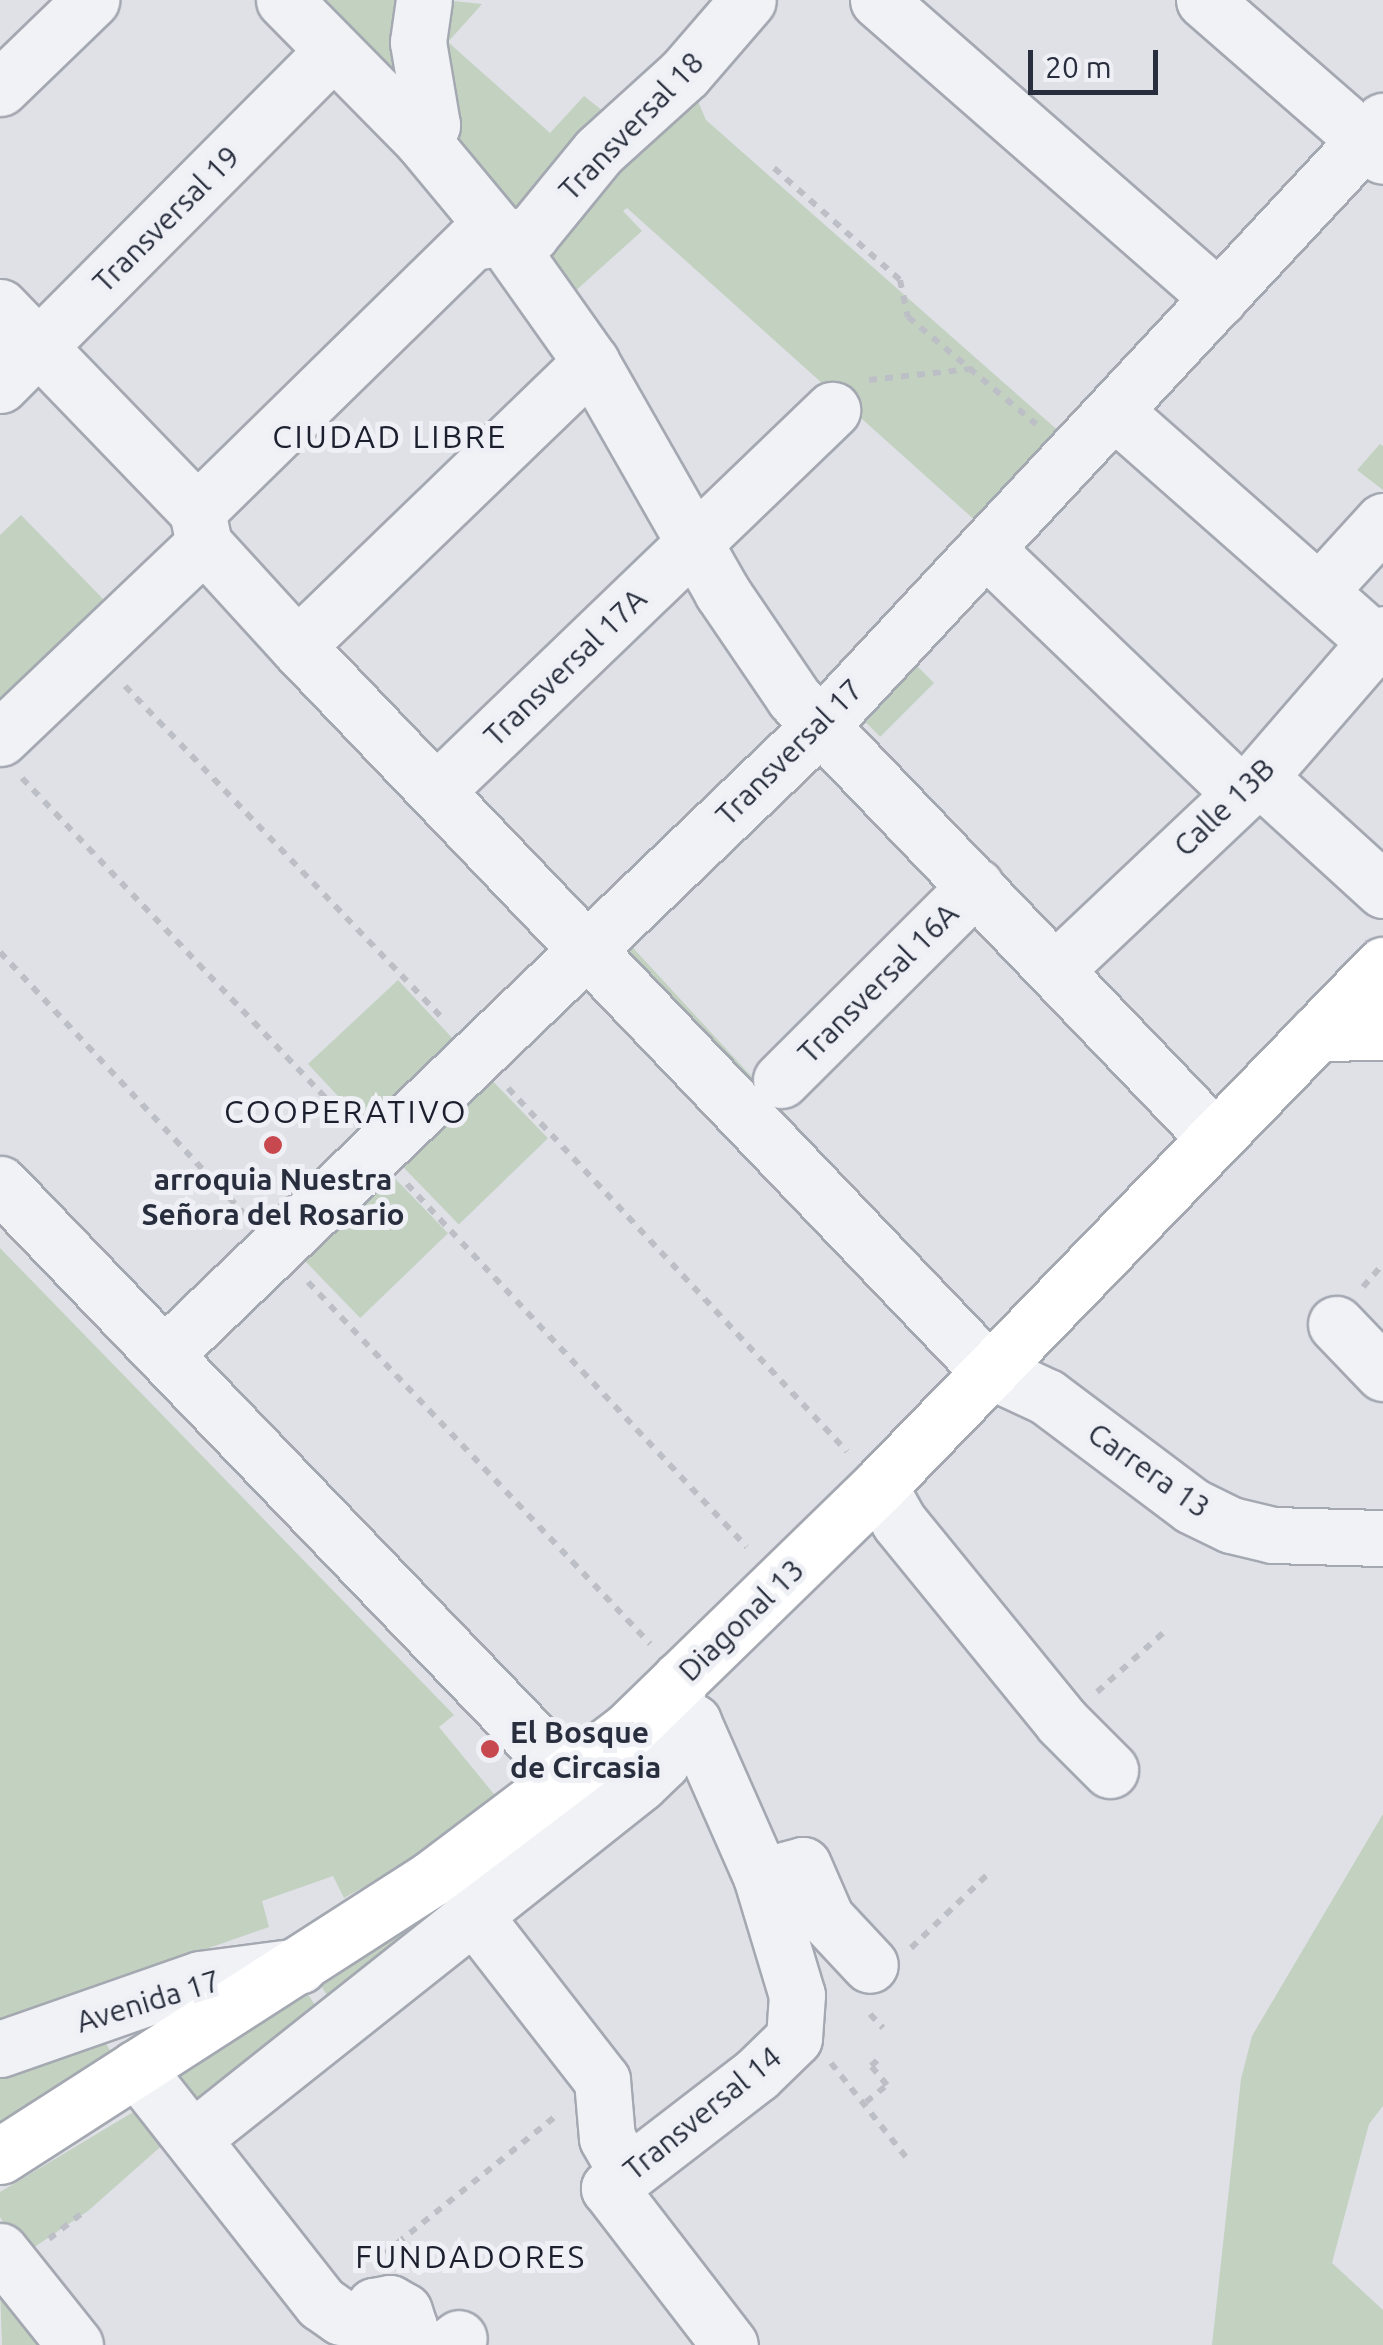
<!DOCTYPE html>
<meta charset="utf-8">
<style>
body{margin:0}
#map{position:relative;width:1383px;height:2345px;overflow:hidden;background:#dfe1e7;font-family:Ubuntu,sans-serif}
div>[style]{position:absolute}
.green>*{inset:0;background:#c3d1c0;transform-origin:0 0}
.path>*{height:6px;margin-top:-3px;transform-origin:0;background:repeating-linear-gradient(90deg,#bdbfc6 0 8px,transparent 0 16px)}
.roads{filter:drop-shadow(2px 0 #a4a8b1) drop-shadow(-2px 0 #a4a8b1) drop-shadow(0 2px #a4a8b1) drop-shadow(0 -2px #a4a8b1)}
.minor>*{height:55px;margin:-27.5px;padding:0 27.5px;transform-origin:27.5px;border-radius:27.5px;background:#f1f2f6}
.major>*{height:55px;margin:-27.5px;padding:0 27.5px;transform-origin:27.5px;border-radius:27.5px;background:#fff}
.dots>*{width:28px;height:28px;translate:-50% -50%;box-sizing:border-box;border:5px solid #eef0f5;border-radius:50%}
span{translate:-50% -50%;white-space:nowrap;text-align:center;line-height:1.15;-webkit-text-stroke:10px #eef0f5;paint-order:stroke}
.street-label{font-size:30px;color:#282e3d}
.poi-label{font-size:30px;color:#282e3d;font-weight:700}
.left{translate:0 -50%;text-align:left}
.neighbourhood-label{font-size:32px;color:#1b1f2e;letter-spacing:2.5px}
.scale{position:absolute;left:1028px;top:50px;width:130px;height:45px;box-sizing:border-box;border:5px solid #282e3d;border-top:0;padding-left:12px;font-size:30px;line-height:35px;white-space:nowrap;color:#282e3d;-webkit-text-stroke:8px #eef0f5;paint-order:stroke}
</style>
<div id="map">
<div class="green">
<div style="clip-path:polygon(321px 0,415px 0,413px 93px)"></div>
<div style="clip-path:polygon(443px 0,482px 4px,448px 42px,550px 133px,584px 96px,613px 119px,522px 221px,497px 203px,453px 132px,436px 15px)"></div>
<div style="clip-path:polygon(697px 99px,706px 120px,1062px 434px,978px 523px,627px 208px,623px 211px,642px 231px,573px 293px,543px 246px,551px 231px)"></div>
<div style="clip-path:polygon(1380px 444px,1383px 446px,1383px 490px,1357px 470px)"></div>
<div style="clip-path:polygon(21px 515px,109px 605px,0 710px,0 535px)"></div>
<div style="left:917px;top:666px;width:24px;height:76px;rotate:45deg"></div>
<div style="clip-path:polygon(624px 938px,809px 1139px,831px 1167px,836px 1194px,618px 942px)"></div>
<div style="left:398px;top:980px;width:88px;height:123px;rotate:47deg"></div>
<div style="left:482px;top:1070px;width:95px;height:124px;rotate:46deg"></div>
<div style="left:382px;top:1165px;width:95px;height:122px;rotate:46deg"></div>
<div style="clip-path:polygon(0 1248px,454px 1715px,439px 1727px,498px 1799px,418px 1857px,344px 1898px,333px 1876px,262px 1901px,269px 1927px,0 2021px)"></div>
<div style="clip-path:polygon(1383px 1814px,1383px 2106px,1369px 2124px,1332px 2263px,1383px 2310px,1383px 2345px,1212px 2345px,1241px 2079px,1252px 2036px)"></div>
<div style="clip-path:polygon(445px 1906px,334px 2005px,321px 1986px)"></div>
<div style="clip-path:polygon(307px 1993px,321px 2014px,185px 2110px,176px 2078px)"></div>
<div style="clip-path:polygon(102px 2037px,114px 2057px,0 2130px,0 2072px)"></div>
<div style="clip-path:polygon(140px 2108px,167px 2141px,88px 2211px,24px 2254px,0 2217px,0 2192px)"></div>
<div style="clip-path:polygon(0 2286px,50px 2345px,2px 2345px)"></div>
</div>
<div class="path">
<div style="left:774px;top:168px;width:169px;rotate:41.6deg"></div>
<div style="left:900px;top:280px;width:38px;rotate:78deg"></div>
<div style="left:908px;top:317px;width:167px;rotate:39.9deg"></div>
<div style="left:869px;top:380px;width:103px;rotate:-6.2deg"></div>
<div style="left:125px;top:686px;width:463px;rotate:46.3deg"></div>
<div style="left:22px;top:778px;width:468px;rotate:46.5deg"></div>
<div style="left:0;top:952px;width:359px;rotate:47deg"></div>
<div style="left:508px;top:1088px;width:497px;rotate:47deg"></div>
<div style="left:407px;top:1184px;width:497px;rotate:46.9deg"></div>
<div style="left:308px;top:1282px;width:498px;rotate:46.6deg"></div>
<div style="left:1363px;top:1287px;width:30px;rotate:-49deg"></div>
<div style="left:1097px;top:1692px;width:90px;rotate:-41.8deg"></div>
<div style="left:911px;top:1948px;width:112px;rotate:-43.9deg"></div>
<div style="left:870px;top:2014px;width:19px;rotate:47deg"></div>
<div style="left:831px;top:2063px;width:120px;rotate:51.4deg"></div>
<div style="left:866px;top:2102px;width:27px;rotate:-39deg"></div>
<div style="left:887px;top:2085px;width:25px;rotate:-130deg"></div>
<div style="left:871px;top:2066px;width:15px;rotate:-42deg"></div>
<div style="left:49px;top:2239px;width:42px;rotate:-38.2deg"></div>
<div style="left:385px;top:2253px;width:218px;rotate:-38.7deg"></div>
</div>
<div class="roads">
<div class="minor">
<div style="left:284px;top:0;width:195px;rotate:45.4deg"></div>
<div style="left:421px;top:139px;width:130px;rotate:50.3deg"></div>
<div style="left:504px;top:239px;width:151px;rotate:54.7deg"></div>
<div style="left:591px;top:362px;width:265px;rotate:60.3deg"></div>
<div style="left:722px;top:592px;width:128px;rotate:55.8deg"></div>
<div style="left:794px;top:698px;width:608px;rotate:46.27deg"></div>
<div style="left:878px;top:0;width:453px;rotate:41.2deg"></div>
<div style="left:1204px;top:0;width:237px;rotate:41.1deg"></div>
<div style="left:0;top:88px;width:127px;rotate:-44deg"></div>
<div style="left:421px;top:139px;width:18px;rotate:-52deg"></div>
<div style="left:432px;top:125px;width:84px;rotate:-99.6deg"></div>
<div style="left:418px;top:42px;width:42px;rotate:-81.9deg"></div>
<div style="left:0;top:307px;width:284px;rotate:46deg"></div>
<div style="left:197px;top:511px;width:34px;rotate:78deg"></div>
<div style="left:204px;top:544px;width:138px;rotate:47.6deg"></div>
<div style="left:297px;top:646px;width:999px;rotate:46.34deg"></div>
<div style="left:987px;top:1369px;width:66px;rotate:25deg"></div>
<div style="left:1047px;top:1397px;width:181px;rotate:36.9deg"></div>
<div style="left:1192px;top:1506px;width:43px;rotate:26deg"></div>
<div style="left:1231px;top:1525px;width:43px;rotate:13.4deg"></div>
<div style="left:1273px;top:1535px;width:110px;rotate:1.6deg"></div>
<div style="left:0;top:385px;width:470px;rotate:-45.1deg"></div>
<div style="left:1114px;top:411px;width:349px;rotate:41.4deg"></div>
<div style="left:197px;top:511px;width:385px;rotate:-44.4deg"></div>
<div style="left:472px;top:242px;width:60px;rotate:-7.7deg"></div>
<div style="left:531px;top:234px;width:107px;rotate:-50.7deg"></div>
<div style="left:599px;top:151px;width:116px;rotate:-42.2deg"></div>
<div style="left:685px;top:73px;width:96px;rotate:-49.2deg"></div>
<div style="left:986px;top:549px;width:352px;rotate:43.8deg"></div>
<div style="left:1321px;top:589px;width:92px;rotate:-47.6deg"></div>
<div style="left:297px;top:646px;width:409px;rotate:-44deg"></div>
<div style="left:0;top:738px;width:282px;rotate:-43.6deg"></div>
<div style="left:1259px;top:777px;width:168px;rotate:42.3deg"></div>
<div style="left:436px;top:791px;width:550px;rotate:-43.89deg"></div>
<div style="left:1055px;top:970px;width:281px;rotate:-43.4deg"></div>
<div style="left:1259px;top:777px;width:189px;rotate:-49.1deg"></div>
<div style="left:781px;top:1080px;width:275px;rotate:-44.9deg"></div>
<div style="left:0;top:1184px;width:823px;rotate:46.18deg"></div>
<div style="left:1336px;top:1324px;width:68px;rotate:46.2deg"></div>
<div style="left:165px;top:1354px;width:906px;rotate:-43.79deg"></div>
<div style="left:819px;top:727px;width:828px;rotate:-47.06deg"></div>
<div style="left:879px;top:1486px;width:41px;rotate:60.9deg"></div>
<div style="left:899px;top:1522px;width:258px;rotate:50.8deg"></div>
<div style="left:1062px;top:1722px;width:68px;rotate:45deg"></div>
<div style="left:676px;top:1712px;width:20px;rotate:30deg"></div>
<div style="left:693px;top:1722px;width:168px;rotate:66.2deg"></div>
<div style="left:761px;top:1876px;width:124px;rotate:73.2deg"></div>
<div style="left:797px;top:1995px;width:43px;rotate:94deg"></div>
<div style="left:794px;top:2038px;width:52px;rotate:135.8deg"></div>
<div style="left:757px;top:2074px;width:187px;rotate:142.4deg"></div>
<div style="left:609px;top:2188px;width:198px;rotate:52.4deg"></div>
<div style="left:761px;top:1876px;width:43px;rotate:-14.7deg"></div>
<div style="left:803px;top:1865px;width:58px;rotate:66.5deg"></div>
<div style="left:826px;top:1918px;width:64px;rotate:46.9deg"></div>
<div style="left:475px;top:1917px;width:207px;rotate:52.1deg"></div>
<div style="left:602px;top:2080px;width:58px;rotate:85.1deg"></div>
<div style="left:607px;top:2138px;width:40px;rotate:60.3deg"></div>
<div style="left:0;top:2049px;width:212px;rotate:-19.3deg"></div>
<div style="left:200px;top:1979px;width:100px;rotate:-7.5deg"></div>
<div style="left:136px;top:2068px;width:299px;rotate:51.8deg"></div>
<div style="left:321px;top:2303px;width:24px;rotate:35deg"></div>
<div style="left:341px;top:2317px;width:24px;rotate:7deg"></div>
<div style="left:193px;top:2138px;width:571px;rotate:-38.46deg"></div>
<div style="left:640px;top:1783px;width:30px;rotate:-44deg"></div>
<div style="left:662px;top:1762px;width:85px;rotate:-77.8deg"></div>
<div style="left:0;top:2251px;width:120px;rotate:51.4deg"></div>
<div style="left:375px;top:2343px;width:25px;rotate:-113deg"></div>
<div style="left:365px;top:2320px;width:17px;rotate:-57deg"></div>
<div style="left:374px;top:2306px;width:16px;rotate:-11deg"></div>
<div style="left:390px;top:2303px;width:16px;rotate:30deg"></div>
<div style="left:404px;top:2311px;width:16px;rotate:72deg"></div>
<div style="left:409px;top:2326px;width:24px;rotate:126deg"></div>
<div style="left:450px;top:2345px;width:11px;rotate:-38deg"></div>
</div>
<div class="major">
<div style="left:1317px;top:1033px;width:66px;rotate:-0.9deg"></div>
<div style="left:0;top:2156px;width:512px;rotate:-32.73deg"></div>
<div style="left:431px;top:1879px;width:246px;rotate:-37.1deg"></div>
<div style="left:627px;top:1731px;width:351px;rotate:-44.2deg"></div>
<div style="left:879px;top:1486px;width:725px;rotate:-45.95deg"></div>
</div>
</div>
<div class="dots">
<div style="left:273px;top:1145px;background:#c7494f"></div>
<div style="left:490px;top:1749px;background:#c7494f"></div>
</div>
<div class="street-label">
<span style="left:631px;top:126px;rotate:-46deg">Transversal 18</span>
<span style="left:166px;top:219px;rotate:-45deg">Transversal 19</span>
<span style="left:565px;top:667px;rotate:-44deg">Transversal 17A</span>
<span style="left:789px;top:752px;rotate:-45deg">Transversal 17</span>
<span style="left:1224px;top:807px;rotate:-44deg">Calle 13B</span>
<span style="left:878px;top:983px;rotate:-45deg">Transversal 16A</span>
<span style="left:1149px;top:1470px;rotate:35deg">Carrera 13</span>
<span style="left:741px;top:1620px;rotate:-44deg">Diagonal 13</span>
<span style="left:148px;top:2001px;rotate:-17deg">Avenida 17</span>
<span style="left:702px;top:2113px;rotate:-39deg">Transversal 14</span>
</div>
<div class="poi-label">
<span style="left:273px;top:1196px">arroquia Nuestra<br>Señora del Rosario</span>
<span class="left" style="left:510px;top:1749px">El Bosque<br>de Circasia</span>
</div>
<div class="neighbourhood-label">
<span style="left:390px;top:436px">CIUDAD LIBRE</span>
<span style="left:346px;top:1111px">COOPERATIVO</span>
<span style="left:471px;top:2256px">FUNDADORES</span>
</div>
<div class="scale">20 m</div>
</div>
